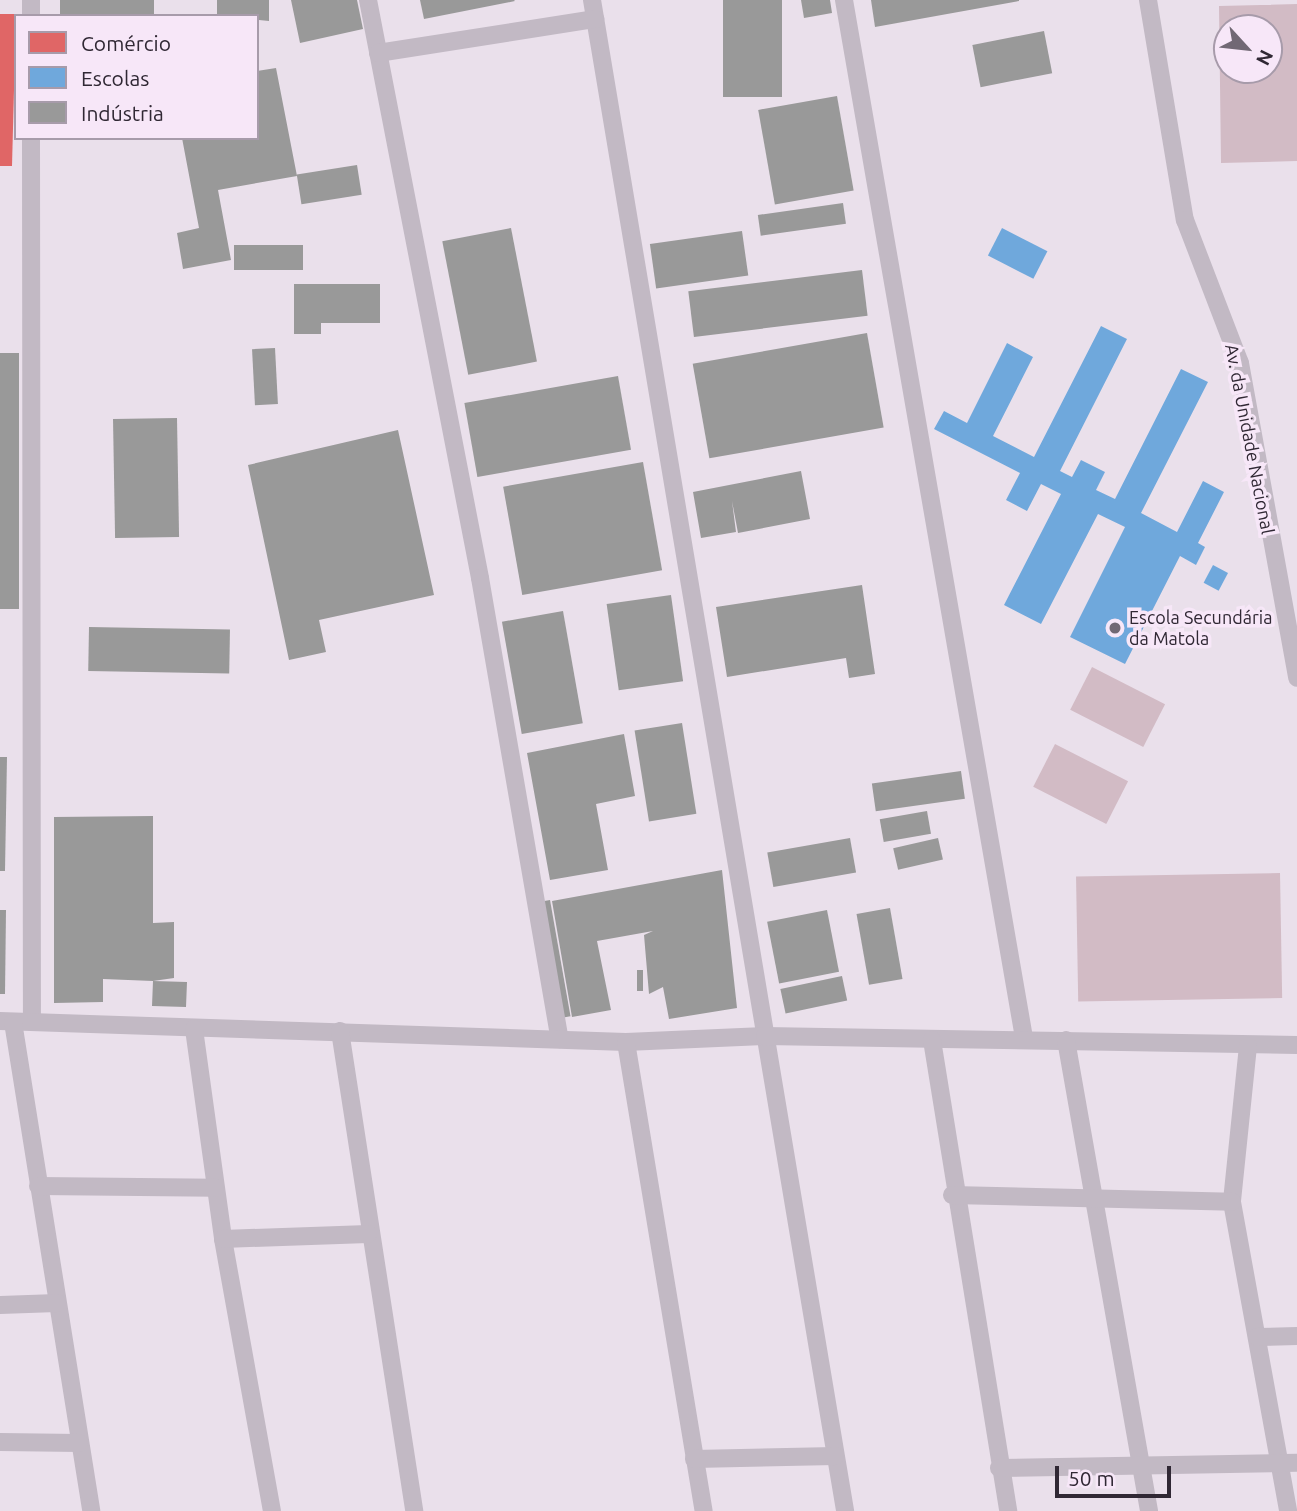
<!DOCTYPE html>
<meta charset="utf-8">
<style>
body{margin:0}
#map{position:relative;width:1297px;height:1511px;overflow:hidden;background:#eae0eb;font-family:Ubuntu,sans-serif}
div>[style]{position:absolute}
.green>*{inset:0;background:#d2bbc5;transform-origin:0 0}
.shops>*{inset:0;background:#e06666}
.schools>*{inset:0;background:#6fa8dc;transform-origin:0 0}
.industry>*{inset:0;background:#999;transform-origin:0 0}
.minor>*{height:18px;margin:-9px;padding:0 9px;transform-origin:9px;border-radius:9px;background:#c2b9c4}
.dots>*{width:19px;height:19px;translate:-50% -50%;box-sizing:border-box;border:4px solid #f7e7f8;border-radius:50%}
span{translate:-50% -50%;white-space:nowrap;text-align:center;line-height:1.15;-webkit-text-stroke:7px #f7e7f8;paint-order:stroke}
.street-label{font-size:18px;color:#302834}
.poi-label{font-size:18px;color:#302834}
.left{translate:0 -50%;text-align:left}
.legend{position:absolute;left:14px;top:14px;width:245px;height:126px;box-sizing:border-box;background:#f7e7f8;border:2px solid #a79baa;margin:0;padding:9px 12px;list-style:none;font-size:21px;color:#302834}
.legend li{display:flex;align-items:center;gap:14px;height:35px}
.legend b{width:35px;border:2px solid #a79baa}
.north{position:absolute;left:1213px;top:14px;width:70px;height:70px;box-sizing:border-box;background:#f7e7f8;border:2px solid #a79baa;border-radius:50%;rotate:117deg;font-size:19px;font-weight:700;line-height:28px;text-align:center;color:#302834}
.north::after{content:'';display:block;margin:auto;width:24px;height:32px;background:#716874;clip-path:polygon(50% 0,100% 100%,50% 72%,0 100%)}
.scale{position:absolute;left:1055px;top:1466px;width:116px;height:32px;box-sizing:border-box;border:4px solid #302834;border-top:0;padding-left:9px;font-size:21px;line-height:24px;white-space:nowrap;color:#302834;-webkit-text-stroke:5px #f7e7f8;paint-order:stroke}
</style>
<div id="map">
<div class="green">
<div style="clip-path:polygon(evenodd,1297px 4px,1297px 161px,1221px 163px,1219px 6px,1297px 4px,1269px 28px,1269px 70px,1227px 70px,1227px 28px,1269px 28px)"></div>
<div style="left:1092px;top:667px;width:82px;height:48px;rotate:27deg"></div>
<div style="left:1055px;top:744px;width:82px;height:48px;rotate:27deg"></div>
<div style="left:1280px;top:873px;width:125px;height:204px;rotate:89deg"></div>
</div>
<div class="shops">
<div style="clip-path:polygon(0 14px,16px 14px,12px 166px,0 166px)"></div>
</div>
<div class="schools">
<div style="left:1002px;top:228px;width:51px;height:31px;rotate:27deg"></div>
<div style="clip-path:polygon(1101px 326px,1127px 339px,1060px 471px,1072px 477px,1081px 460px,1105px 472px,1096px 490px,1115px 499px,1181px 369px,1208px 382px,1141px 513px,1177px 532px,1203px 481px,1224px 492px,1198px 543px,1205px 547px,1196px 565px,1180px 556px,1125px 664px,1070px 637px,1125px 527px,1098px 514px,1041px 624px,1004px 605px,1061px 494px,1041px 484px,1027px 511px,1006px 500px,1020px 473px,934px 429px,944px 411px,967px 423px,1007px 343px,1033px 357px,993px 436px,1034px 457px)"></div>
<div style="left:1213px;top:565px;width:17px;height:20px;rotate:28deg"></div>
</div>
<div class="industry">
<div style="left:60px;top:0;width:94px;height:16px"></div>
<div style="clip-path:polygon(217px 0,269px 0,269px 21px,217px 16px)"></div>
<div style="clip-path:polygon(291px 0,357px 0,363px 29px,300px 43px)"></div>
<div style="clip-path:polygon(420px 0,514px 0,515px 1px,424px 19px)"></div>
<div style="left:723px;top:0;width:59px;height:97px"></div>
<div style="clip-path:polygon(801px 0,830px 0,832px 13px,804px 18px)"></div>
<div style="clip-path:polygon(871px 0,1019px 0,1019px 1px,875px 27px)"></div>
<div style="left:1044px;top:31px;width:43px;height:73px;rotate:79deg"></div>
<div style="clip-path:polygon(276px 68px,297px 176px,218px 190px,231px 260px,183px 269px,177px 233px,199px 228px,182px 138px,257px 138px,257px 71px)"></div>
<div style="left:837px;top:96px;width:96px;height:80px;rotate:80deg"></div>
<div style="left:357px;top:165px;width:30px;height:61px;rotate:81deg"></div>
<div style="left:843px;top:203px;width:21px;height:86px;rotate:82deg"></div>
<div style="left:511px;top:228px;width:136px;height:70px;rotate:79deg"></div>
<div style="left:742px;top:231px;width:45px;height:93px;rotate:82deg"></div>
<div style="left:234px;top:245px;width:69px;height:25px"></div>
<div style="left:862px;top:270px;width:46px;height:175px;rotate:83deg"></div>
<div style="clip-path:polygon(294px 284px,380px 284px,380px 323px,321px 323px,321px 334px,294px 334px)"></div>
<div style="left:867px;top:333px;width:96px;height:177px;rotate:80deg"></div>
<div style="left:275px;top:348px;width:56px;height:23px;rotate:87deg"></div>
<div style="left:0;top:353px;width:19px;height:256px"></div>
<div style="left:618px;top:376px;width:75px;height:156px;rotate:80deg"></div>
<div style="left:177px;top:418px;width:119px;height:64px;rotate:89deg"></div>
<div style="clip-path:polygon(398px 430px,434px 595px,319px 620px,326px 652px,289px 660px,248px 465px)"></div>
<div style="left:643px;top:462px;width:110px;height:142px;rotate:80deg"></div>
<div style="clip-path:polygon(801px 471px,810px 519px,738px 533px,732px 501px,736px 532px,701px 538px,693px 492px)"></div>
<div style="clip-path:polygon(862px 585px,875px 674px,849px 678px,846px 658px,727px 677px,716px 607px)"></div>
<div style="left:671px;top:595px;width:87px;height:65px;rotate:82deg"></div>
<div style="left:563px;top:611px;width:114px;height:62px;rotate:80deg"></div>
<div style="left:89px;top:627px;width:141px;height:44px;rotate:1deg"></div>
<div style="left:682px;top:723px;width:92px;height:48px;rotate:81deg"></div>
<div style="clip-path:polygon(624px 734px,635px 796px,596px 804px,608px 870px,550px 880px,527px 753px)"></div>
<div style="clip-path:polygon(0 757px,7px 757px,5px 871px,0 871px)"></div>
<div style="left:961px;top:771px;width:28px;height:90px;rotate:82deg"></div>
<div style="left:927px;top:811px;width:23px;height:48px;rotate:80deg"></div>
<div style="clip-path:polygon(153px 816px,153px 923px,174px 922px,174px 978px,153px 981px,187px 982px,186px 1007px,152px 1006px,153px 981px,103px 979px,103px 1002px,54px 1003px,54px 817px)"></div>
<div style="left:850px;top:838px;width:35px;height:84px;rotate:80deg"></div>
<div style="left:938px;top:838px;width:22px;height:46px;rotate:77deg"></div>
<div style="clip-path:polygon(722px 870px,737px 1008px,669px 1019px,663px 987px,649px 994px,644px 935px,653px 931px,597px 941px,611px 1010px,572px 1017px,552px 901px)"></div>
<div style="left:550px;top:900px;width:118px;height:10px;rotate:80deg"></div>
<div style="left:890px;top:908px;width:72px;height:34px;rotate:80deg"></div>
<div style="clip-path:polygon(0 910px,6px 910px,5px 994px,0 994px)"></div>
<div style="left:827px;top:910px;width:63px;height:61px;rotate:79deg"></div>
<div style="left:637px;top:970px;width:6px;height:21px"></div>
<div style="left:842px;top:976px;width:25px;height:63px;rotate:78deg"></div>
</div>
<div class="minor">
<div style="left:31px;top:0;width:16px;rotate:90deg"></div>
<div style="left:368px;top:0;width:589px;rotate:79.03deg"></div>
<div style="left:480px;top:578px;width:468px;rotate:80.2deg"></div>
<div style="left:592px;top:0;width:1532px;rotate:80.49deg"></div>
<div style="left:844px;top:0;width:1053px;rotate:80.16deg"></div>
<div style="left:1148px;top:0;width:223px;rotate:80.5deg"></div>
<div style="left:1185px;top:220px;width:153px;rotate:69deg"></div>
<div style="left:1240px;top:363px;width:320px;rotate:79.7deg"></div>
<div style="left:378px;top:53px;width:220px;rotate:-8.9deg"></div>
<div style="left:31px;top:138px;width:884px;rotate:89.94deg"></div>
<div style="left:0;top:1021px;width:626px;rotate:1.92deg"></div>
<div style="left:626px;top:1042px;width:139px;rotate:-2.5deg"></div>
<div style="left:765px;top:1036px;width:532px;rotate:0.97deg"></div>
<div style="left:13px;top:1022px;width:495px;rotate:80.9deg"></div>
<div style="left:194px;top:1029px;width:212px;rotate:82.1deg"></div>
<div style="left:223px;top:1239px;width:276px;rotate:79.8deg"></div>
<div style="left:340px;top:1031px;width:486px;rotate:81.2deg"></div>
<div style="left:932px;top:1040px;width:477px;rotate:80.8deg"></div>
<div style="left:1066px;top:1040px;width:478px;rotate:80deg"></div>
<div style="left:626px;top:1042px;width:475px;rotate:80.6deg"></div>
<div style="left:1248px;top:1046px;width:157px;rotate:95.9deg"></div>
<div style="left:1232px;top:1202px;width:314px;rotate:79.7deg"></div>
<div style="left:38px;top:1186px;width:177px;rotate:0.6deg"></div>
<div style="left:952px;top:1195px;width:280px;rotate:1.4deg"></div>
<div style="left:223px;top:1239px;width:145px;rotate:-2deg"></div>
<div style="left:0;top:1305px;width:57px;rotate:-2deg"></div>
<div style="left:1257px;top:1337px;width:40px;rotate:-1.4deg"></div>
<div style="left:0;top:1442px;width:79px;rotate:0.7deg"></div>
<div style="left:694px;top:1459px;width:141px;rotate:-1.2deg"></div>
<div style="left:999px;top:1468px;width:298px;rotate:-1deg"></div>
</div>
<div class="dots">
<div style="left:1115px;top:628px;background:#716874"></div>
</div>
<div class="street-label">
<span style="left:1250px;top:439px;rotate:79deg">Av. da Unidade Nacional</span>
</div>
<div class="poi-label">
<span class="left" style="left:1129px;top:628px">Escola Secundária<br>da Matola</span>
</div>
<ul class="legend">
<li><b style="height:19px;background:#e06666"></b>Comércio</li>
<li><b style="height:19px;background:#6fa8dc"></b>Escolas</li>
<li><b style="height:19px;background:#999"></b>Indústria</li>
</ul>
<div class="north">N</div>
<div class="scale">50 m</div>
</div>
